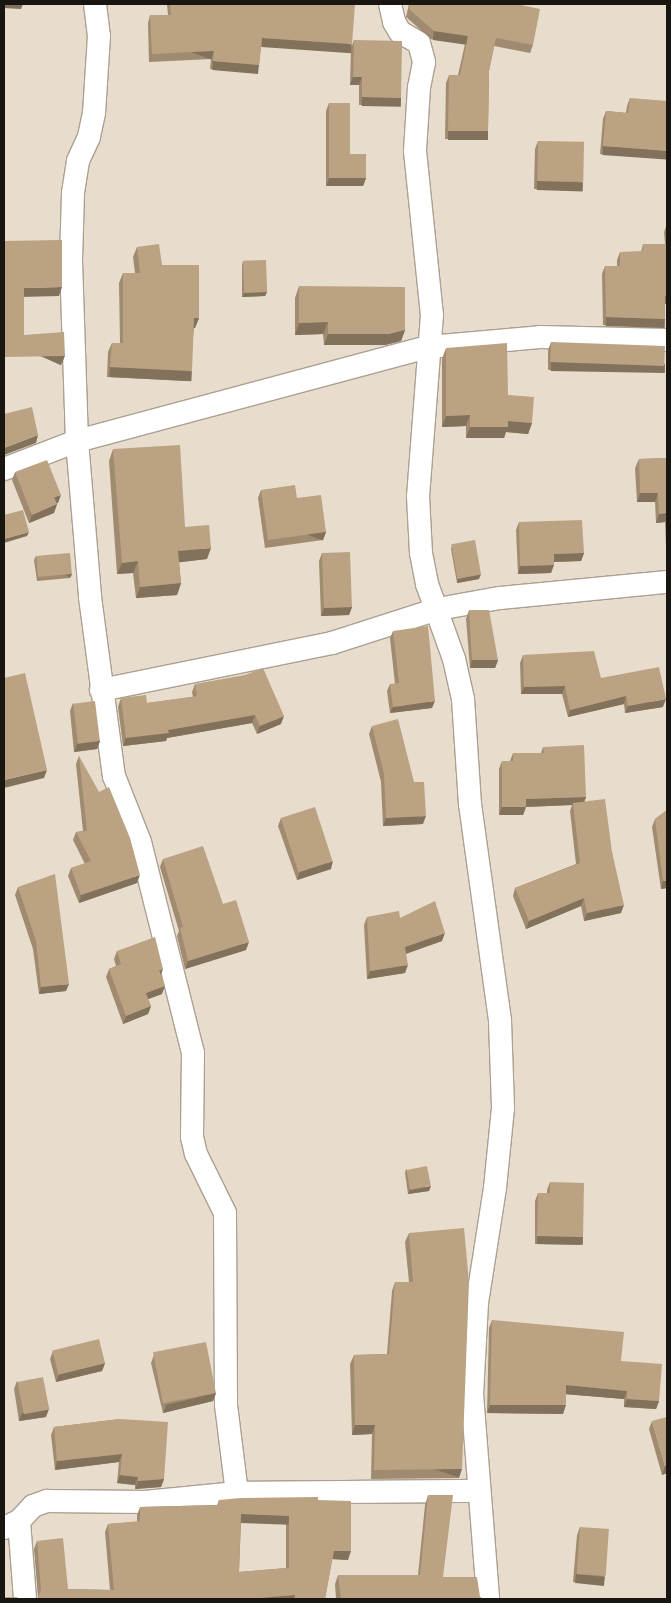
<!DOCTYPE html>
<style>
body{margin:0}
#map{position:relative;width:671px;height:1603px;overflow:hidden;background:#e8dccc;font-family:"Playfair Display",serif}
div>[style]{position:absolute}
.roads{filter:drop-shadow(1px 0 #aba091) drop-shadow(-1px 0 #aba091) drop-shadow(0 1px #aba091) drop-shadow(0 -1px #aba091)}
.street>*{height:22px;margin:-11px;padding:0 11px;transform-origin:11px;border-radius:11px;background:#fff}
.wall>*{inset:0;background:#a08b70}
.shaded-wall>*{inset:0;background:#82715b;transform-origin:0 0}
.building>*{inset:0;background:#baa282;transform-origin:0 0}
span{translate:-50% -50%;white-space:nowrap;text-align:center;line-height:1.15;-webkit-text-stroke:5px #fff;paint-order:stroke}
.frame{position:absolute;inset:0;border:5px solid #191510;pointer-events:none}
</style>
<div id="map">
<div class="roads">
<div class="street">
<div style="left:95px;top:4px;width:32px;rotate:83deg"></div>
<div style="left:99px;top:36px;width:77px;rotate:93.7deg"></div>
<div style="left:94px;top:113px;width:25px;rotate:102deg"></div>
<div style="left:89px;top:137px;width:26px;rotate:115deg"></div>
<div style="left:78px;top:161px;width:32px;rotate:99deg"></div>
<div style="left:73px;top:193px;width:68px;rotate:91.7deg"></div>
<div style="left:71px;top:261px;width:180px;rotate:88.1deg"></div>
<div style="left:77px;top:441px;width:157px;rotate:85.2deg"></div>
<div style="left:90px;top:597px;width:181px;rotate:82.4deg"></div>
<div style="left:114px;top:776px;width:71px;rotate:68.5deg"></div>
<div style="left:140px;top:842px;width:218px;rotate:75.9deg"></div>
<div style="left:193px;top:1053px;width:84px;rotate:90.7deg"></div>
<div style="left:192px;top:1137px;width:17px;rotate:77deg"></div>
<div style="left:196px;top:1154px;width:66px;rotate:63.8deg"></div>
<div style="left:225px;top:1213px;width:192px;rotate:89.7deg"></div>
<div style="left:226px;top:1405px;width:89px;rotate:82.9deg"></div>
<div style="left:390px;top:4px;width:18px;rotate:77deg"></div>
<div style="left:394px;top:22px;width:12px;rotate:59deg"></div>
<div style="left:400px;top:32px;width:22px;rotate:30deg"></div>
<div style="left:419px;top:43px;width:20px;rotate:75deg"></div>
<div style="left:424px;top:62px;width:25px;rotate:101deg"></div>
<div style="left:419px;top:87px;width:64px;rotate:93.6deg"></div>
<div style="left:415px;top:151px;width:165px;rotate:84.1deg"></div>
<div style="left:432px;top:315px;width:182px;rotate:94.4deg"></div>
<div style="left:418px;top:496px;width:57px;rotate:87deg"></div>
<div style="left:421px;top:553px;width:32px;rotate:79deg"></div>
<div style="left:427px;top:584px;width:80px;rotate:70.2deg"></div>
<div style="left:454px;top:659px;width:41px;rotate:77.3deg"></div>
<div style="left:463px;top:699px;width:105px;rotate:86.2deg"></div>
<div style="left:470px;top:804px;width:219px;rotate:82.1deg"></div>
<div style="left:500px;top:1021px;width:87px;rotate:88deg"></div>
<div style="left:503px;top:1108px;width:80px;rotate:95.7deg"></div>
<div style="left:495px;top:1188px;width:116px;rotate:98.9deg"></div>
<div style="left:477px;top:1303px;width:91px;rotate:93.1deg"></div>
<div style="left:472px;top:1394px;width:206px;rotate:85.5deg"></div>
<div style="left:4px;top:469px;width:78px;rotate:-21deg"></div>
<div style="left:77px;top:441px;width:364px;rotate:-15deg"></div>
<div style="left:429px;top:347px;width:111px;rotate:-5.1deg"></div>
<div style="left:540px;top:337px;width:127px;rotate:1.4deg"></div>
<div style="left:101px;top:690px;width:236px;rotate:-11.5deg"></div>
<div style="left:332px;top:643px;width:111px;rotate:-17.8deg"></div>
<div style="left:438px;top:609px;width:63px;rotate:-10.1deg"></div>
<div style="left:500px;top:598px;width:168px;rotate:-5.5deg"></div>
<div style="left:19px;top:1521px;width:78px;rotate:85.6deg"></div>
<div style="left:4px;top:1528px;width:17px;rotate:-25deg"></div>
<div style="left:19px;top:1521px;width:21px;rotate:-47deg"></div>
<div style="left:33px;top:1506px;width:15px;rotate:-20deg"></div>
<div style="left:47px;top:1501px;width:98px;rotate:0.6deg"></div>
<div style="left:145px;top:1502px;width:92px;rotate:-5.6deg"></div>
<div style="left:237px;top:1493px;width:240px;rotate:-0.5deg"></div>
</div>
</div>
<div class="wall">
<div style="clip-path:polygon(167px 4px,344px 4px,349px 52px,261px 46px,259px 65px,256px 73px,210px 69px,211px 59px,149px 62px,148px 23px,150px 15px,168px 15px)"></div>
<div style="clip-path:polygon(409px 4px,516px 4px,533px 45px,530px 53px,494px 46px,489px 71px,488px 131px,485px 139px,445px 139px,446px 83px,449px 75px,458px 75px,465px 44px,431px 39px,406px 17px)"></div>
<div style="clip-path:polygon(354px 40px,398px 106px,359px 105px,359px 85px,350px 85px,351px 48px)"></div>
<div style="clip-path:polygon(630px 98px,667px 159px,600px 154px,603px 119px,606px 111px,626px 113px,627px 106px)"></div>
<div style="clip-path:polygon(329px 103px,350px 154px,366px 178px,363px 186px,326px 186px,326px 111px)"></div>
<div style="clip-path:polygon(538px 141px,583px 183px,580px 191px,534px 189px,535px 149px)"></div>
<div style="clip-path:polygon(667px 224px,667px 304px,665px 304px,662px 327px,603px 325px,602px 274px,605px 266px,617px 266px,617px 260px,620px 252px,641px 252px,643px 244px,665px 244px,664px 232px)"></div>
<div style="clip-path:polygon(137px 247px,162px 265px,199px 318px,195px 328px,194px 328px,188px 381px,107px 377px,108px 352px,112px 343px,120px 343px,119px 283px,123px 273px,135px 273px,133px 257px)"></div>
<div style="clip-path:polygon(243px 261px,267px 292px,265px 296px,242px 297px,242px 265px)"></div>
<div style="clip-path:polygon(299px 286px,405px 330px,401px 341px,385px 345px,324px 345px,323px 334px,295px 335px,295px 298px)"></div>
<div style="clip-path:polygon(551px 342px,665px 364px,662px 372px,548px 370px,548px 350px)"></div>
<div style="clip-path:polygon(446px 348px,508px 395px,532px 423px,528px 434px,506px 432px,504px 438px,466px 438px,466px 426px,442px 427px,442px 359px)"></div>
<div style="clip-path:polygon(113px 449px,185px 527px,207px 559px,179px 562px,181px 583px,177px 595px,136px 598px,133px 573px,117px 574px,109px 461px)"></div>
<div style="clip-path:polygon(667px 458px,667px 569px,665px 522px,656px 523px,655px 502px,637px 502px,635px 468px,639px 459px)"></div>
<div style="clip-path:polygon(15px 472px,58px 503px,57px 503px,57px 504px,54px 513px,29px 523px,12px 480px)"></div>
<div style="clip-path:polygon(261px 490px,297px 498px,326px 532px,323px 540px,265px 548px,258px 498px)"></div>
<div style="clip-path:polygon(519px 522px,584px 553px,581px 561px,554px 562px,551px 573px,518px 574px,516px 530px)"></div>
<div style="clip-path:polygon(452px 545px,479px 579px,457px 583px,451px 549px)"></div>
<div style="clip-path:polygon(322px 553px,352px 607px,349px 615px,321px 616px,319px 561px)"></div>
<div style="clip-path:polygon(36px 556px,72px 574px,70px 578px,37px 581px,34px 560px)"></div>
<div style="clip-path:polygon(469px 610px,498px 660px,495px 668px,470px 668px,466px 619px)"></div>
<div style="clip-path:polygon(393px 631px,432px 708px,390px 713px,387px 691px,390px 684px,395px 684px,390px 638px)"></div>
<div style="clip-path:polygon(523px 655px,601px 678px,663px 707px,625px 713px,624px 704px,568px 717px,562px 694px,521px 694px,520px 663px)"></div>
<div style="clip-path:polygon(195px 684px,281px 724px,257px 734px,252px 723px,167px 738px,166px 741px,123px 746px,118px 707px,121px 698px,147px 703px,193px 697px,192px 692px)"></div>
<div style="clip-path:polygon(73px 703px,100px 741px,97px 749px,74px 752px,70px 711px)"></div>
<div style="clip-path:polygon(372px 726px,423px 824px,383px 826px,381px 782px,369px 734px)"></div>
<div style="clip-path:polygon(543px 747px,586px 797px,584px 802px,612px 852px,621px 913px,584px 921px,581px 906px,526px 929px,513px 896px,515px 888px,576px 864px,570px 811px,572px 805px,526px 807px,523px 815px,499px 815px,499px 769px,502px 761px,510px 761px,513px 753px,541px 753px)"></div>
<div style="clip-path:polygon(79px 756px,137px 883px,79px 903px,68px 876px,71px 868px,85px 864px,73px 840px,76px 832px,83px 831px,76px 764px)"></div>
<div style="clip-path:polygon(667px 810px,667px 888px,661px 889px,652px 827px,655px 819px)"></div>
<div style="clip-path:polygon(281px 818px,331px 869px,297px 880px,278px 826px)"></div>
<div style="clip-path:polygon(163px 859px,223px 904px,246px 950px,185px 969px,177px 936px,179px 931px,160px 867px)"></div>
<div style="clip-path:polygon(18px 887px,66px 991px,39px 994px,33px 949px,15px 895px)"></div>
<div style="clip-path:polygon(367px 917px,400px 918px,442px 941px,406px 954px,405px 973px,367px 979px,364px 925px)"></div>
<div style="clip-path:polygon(117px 951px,161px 975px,162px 994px,148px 999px,151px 1006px,148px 1014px,123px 1024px,106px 977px,109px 969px,116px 966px,114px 959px)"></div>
<div style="clip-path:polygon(406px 1169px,429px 1191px,408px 1194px,405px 1173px)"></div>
<div style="clip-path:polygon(550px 1182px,580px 1245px,535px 1244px,535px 1201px,538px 1193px,547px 1193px,547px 1190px)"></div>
<div style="clip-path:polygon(409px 1233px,459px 1478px,371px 1479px,372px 1434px,352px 1435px,350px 1364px,354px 1355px,387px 1354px,392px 1291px,395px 1282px,409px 1282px,405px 1242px)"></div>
<div style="clip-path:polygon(492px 1320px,621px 1361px,659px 1401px,656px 1409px,624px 1407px,624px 1399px,566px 1394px,563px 1414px,487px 1413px,489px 1328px)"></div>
<div style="clip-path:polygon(53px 1351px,105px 1363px,102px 1371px,56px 1382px,50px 1359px)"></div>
<div style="clip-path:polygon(154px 1355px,216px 1393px,213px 1401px,163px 1413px,151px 1363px)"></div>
<div style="clip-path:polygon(17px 1381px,46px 1417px,19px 1421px,14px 1389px)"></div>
<div style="clip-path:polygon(120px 1419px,164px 1479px,161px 1487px,135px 1489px,135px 1485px,117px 1483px,119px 1462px,55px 1470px,51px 1435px,54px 1427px)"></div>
<div style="clip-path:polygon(652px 1421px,667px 1473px,662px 1475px,649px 1429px)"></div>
<div style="clip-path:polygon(428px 1495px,443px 1577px,480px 1597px,483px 1599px,336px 1599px,335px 1584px,338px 1575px,418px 1575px,425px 1505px)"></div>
<div style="clip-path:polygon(evenodd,219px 1500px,318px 1500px,348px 1560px,332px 1559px,325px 1599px,37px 1599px,38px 1597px,34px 1549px,37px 1541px,68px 1589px,110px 1590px,105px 1532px,108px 1524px,137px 1522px,137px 1515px,140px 1507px,217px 1505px,219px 1500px,241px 1522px,286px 1524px,286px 1568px,239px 1572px,241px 1522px)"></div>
<div style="clip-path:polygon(580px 1527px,605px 1577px,602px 1585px,573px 1582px,577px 1535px)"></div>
</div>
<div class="shaded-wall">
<div style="clip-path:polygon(4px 4px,23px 4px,21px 9px,4px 8px)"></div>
<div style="left:434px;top:31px;width:34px;height:9px;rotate:8deg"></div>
<div style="left:262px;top:38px;width:90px;height:9px;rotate:4deg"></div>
<div style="left:214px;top:51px;width:9px;height:62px;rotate:111deg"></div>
<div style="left:213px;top:61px;width:46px;height:9px;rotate:5deg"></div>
<div style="clip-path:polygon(353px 77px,362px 77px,359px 85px,350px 85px)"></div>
<div style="left:362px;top:97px;width:39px;height:9px;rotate:1deg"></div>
<div style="left:448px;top:131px;width:40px;height:9px"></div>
<div style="left:603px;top:146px;width:64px;height:9px;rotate:4deg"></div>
<div style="clip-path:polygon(329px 178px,366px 178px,363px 186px,326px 186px)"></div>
<div style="left:537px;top:181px;width:46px;height:9px;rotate:2deg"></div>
<div style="clip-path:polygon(62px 287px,59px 296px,20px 297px,24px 288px)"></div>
<div style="clip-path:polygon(267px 292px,265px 296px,242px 297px,244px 293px)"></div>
<div style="clip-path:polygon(665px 296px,667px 296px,667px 304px,662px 304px)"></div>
<div style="left:606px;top:317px;width:59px;height:9px;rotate:2deg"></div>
<div style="clip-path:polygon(194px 318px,199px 318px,195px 328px,191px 328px)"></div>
<div style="clip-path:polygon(328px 322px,323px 334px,295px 335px,299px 323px)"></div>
<div style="clip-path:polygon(405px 330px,401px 341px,385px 345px,324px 345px,328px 334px)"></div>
<div style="left:65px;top:356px;width:10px;height:61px;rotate:114deg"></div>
<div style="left:551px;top:362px;width:114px;height:9px;rotate:1deg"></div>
<div style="left:110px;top:367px;width:82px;height:10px;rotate:3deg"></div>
<div style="clip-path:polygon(470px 415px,466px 426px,442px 427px,446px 416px)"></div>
<div style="clip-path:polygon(508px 421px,532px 423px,528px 434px,506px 432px,504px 438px,466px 438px,470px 427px)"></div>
<div style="clip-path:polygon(38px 435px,36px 443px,4px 455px,4px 448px)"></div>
<div style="clip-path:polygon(640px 493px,658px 493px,655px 502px,637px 502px)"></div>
<div style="clip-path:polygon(61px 495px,58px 503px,51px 505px,54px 497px)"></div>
<div style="clip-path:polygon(57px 504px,54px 513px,29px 523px,32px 515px)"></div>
<div style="clip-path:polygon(667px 513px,667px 517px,665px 522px,656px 523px,659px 514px)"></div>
<div style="clip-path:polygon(29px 532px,27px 536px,4px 543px,4px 539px)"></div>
<div style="left:326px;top:532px;width:9px;height:59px;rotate:111deg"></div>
<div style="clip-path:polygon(211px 548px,207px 559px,174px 563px,178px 551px)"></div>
<div style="clip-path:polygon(584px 553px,581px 561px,551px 562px,554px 554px)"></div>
<div style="clip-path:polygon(138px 561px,133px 573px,117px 574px,122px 563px)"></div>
<div style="clip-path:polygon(554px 565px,551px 573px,518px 574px,520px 566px)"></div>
<div style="left:72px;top:574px;width:4px;height:34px;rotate:117deg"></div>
<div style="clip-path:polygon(481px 574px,479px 579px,457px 583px,458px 579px)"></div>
<div style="clip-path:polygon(181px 583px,177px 595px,136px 598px,140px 587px)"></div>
<div style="clip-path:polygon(352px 607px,349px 615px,321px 616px,324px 608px)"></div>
<div style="clip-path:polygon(472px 660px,498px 660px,495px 668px,470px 668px)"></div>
<div style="clip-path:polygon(565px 686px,562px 694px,521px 694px,524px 687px)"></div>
<div style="clip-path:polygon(626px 696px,624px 704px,568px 717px,570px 710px)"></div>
<div style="clip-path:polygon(666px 699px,663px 707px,625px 713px,628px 706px)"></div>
<div style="clip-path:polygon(435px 701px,432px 708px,390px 713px,393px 707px)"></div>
<div style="clip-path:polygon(255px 715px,252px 723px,167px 738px,166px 741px,123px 746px,126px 738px,168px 730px)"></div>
<div style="clip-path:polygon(284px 716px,281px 724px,257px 734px,260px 726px)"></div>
<div style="clip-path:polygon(100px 741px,97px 749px,74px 752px,77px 744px)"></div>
<div style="clip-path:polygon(47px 770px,44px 778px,4px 788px,4px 780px)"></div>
<div style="clip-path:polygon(586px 797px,583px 805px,573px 803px,572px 805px,523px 807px,526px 799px)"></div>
<div style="clip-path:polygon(502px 807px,526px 807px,523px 815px,499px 815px)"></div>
<div style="clip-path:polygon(426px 816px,423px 824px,383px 826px,386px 818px)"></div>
<div style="clip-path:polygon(333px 861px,331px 869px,297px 880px,300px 872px)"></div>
<div style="clip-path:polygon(140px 875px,137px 883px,79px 903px,81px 895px)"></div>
<div style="clip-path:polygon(663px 881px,667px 881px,667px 888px,661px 889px)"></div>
<div style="clip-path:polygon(584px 898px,581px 906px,526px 929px,529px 921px)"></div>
<div style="clip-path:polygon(624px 905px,621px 913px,584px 921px,587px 913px)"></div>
<div style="clip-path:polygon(445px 933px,442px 941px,402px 955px,405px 947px)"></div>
<div style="clip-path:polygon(249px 942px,246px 950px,185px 969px,188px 961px)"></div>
<div style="clip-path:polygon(408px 965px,405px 973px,367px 979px,370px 971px)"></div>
<div style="clip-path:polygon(163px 969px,160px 977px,159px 970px)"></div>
<div style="clip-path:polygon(69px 984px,66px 991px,39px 994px,41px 987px)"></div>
<div style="clip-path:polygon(165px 986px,162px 994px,143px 1001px,146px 993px)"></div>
<div style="clip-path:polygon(151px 1006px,148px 1014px,123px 1024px,126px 1016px)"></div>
<div style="clip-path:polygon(431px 1186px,429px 1191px,408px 1194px,410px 1190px)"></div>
<div style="left:537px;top:1236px;width:46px;height:8px;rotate:1deg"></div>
<div style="clip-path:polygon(105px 1363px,102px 1371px,56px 1382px,59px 1374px)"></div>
<div style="clip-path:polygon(566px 1385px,627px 1391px,624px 1399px,563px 1394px)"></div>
<div style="clip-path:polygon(216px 1393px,213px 1401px,163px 1413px,166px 1405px)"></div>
<div style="clip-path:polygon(627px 1399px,659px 1401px,656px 1409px,624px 1407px)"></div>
<div style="clip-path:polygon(490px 1405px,566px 1405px,563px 1414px,487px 1413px)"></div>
<div style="clip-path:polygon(49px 1409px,46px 1417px,19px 1421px,22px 1413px)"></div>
<div style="clip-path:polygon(355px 1425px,375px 1425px,372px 1434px,352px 1435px)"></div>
<div style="clip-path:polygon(122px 1454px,119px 1462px,55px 1470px,57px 1461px)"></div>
<div style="clip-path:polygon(665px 1466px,667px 1466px,667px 1473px,662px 1475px)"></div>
<div style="left:462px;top:1469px;width:9px;height:88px;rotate:108deg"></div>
<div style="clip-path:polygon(120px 1475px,138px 1477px,135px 1485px,117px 1483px)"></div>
<div style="clip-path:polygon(164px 1479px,161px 1487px,135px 1489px,138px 1481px)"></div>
<div style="left:241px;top:1514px;width:48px;height:9px;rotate:2deg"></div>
<div style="clip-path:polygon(334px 1551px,351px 1551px,348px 1560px,331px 1559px)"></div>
<div style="left:576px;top:1574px;width:29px;height:9px;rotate:6deg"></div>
<div style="clip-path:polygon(295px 1595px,293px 1599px,248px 1599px)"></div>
</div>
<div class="building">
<div style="clip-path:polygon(170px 4px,355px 4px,352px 44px,262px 38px,259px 65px,213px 61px,214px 51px,152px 54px,150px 15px,171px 15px)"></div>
<div style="clip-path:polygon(410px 4px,516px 4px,540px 9px,533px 45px,496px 38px,489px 71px,488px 131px,448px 131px,449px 75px,460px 75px,468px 36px,434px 31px,409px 9px)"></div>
<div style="clip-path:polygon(354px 40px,402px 41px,401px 98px,362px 97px,362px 77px,353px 77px)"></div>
<div style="clip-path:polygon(630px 98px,667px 101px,667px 151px,603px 146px,606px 111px,628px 113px)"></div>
<div style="clip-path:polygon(329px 103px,350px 103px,350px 154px,366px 154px,366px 178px,329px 178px)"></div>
<div style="left:538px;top:141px;width:46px;height:40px;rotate:1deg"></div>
<div style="clip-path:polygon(62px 240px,62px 287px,24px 288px,24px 335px,64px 332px,65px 356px,4px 357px,4px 241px)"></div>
<div style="clip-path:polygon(159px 244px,162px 265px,199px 265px,199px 318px,194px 318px,192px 371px,110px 367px,112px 343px,123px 343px,123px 273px,140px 273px,137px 247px)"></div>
<div style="clip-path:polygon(643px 244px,667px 244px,667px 296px,665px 296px,665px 319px,606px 317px,605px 266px,620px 266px,620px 252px,643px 251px)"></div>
<div style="left:266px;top:260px;width:32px;height:23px;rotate:88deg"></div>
<div style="clip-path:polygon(299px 286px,405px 287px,405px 330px,389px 334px,328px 334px,328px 322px,299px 323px)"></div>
<div style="left:551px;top:342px;width:114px;height:20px;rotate:2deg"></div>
<div style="clip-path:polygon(507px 343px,508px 395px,534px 397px,532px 423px,508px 421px,508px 427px,470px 427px,470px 415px,446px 416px,446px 348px)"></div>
<div style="clip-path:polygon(32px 407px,38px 435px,4px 448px,4px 414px)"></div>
<div style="clip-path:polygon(180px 445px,185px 527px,209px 525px,211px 548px,178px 551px,181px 583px,140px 587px,138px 561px,122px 563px,113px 449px)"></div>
<div style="clip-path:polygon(667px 458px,667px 513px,659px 514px,658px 493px,640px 493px,639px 459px)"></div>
<div style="clip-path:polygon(47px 460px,61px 495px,54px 497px,57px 504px,32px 515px,15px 472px)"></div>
<div style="clip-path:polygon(295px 485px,297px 498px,321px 495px,326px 532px,268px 540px,261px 490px)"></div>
<div style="clip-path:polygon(23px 510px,29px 532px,4px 539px,4px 515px)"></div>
<div style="clip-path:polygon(582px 520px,584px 553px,554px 554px,554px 565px,520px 566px,519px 522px)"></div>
<div style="left:475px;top:540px;width:35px;height:24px;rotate:80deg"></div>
<div style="left:350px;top:552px;width:55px;height:28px;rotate:88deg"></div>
<div style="left:70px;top:553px;width:21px;height:34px;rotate:85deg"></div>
<div style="clip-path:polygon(469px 610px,489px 610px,498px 660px,472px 660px)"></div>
<div style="clip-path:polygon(428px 626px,435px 701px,393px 707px,390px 684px,399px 683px,393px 631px)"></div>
<div style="clip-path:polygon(594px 651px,601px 678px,659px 667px,666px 699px,628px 706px,626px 696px,570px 710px,565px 686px,524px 687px,523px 655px)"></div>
<div style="clip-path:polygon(263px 668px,284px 716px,260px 726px,255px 715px,168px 730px,169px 733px,126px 738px,121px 698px,146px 695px,147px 703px,197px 696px,195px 684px,245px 675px)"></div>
<div style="clip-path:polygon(25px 673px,47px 770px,4px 780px,4px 678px)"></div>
<div style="left:95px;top:701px;width:40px;height:22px;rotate:83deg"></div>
<div style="clip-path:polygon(398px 719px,414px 782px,424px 782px,426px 816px,386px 818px,384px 774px,372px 726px)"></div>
<div style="clip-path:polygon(584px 745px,586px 797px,526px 799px,526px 807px,502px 807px,502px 761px,513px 761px,513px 753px,544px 753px,543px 747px)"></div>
<div style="clip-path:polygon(79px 756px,99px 792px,109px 787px,130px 838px,140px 875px,81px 895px,71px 868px,91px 861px,76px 832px,87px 831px)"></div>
<div style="clip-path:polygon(605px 799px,612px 852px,624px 905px,587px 913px,584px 898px,529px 921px,515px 888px,580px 863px,573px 803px)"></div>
<div style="left:315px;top:807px;width:57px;height:36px;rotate:72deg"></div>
<div style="clip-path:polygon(667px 810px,667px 881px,663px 881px,655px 819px)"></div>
<div style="clip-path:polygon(203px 846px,223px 904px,236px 900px,249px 942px,188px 961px,180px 928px,183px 927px,163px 859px)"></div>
<div style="clip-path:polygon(55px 874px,69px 984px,41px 987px,36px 941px,18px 887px)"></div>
<div style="clip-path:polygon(435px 901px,445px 933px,405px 947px,408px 965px,370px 971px,367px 917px,399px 911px,400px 918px)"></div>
<div style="clip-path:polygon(155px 937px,163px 969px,159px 970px,165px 986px,146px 993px,151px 1006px,126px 1016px,109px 969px,121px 964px,117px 951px)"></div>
<div style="left:427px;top:1166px;width:20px;height:21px;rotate:79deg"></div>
<div style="clip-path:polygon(550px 1182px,584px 1183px,583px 1237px,537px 1236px,538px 1193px,550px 1193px)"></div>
<div style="clip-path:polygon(464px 1228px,469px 1283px,462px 1469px,374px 1470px,375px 1425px,355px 1425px,354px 1355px,389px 1354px,395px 1282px,413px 1282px,409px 1233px)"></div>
<div style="clip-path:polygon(492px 1320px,624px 1332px,621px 1361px,662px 1364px,659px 1401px,627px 1399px,627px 1391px,566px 1385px,566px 1405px,490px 1405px)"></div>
<div style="left:99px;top:1339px;width:25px;height:48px;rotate:76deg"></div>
<div style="left:206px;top:1342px;width:52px;height:54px;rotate:79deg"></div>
<div style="left:43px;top:1377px;width:33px;height:26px;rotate:79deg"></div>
<div style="clip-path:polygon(667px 1417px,667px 1466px,665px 1466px,652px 1421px)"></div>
<div style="clip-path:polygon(120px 1419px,168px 1422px,164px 1479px,138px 1481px,138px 1477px,120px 1475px,122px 1454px,57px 1461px,54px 1427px)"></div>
<div style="clip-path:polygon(428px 1495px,453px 1495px,443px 1577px,477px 1577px,480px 1597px,483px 1599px,341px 1599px,338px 1575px,420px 1575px)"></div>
<div style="clip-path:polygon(evenodd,318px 1497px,318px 1500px,351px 1501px,351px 1551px,334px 1551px,325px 1599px,295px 1599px,295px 1595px,248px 1599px,37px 1599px,41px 1590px,37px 1541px,63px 1538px,68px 1589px,114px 1590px,108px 1524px,140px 1521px,140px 1507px,218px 1505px,219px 1500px,241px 1498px,318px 1497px,241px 1514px,289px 1516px,289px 1568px,239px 1572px,241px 1514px)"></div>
<div style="left:580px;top:1527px;width:29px;height:47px;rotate:4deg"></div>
<div style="clip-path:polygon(4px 1597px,16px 1597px,21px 1599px,4px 1599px)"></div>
</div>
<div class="frame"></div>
</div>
